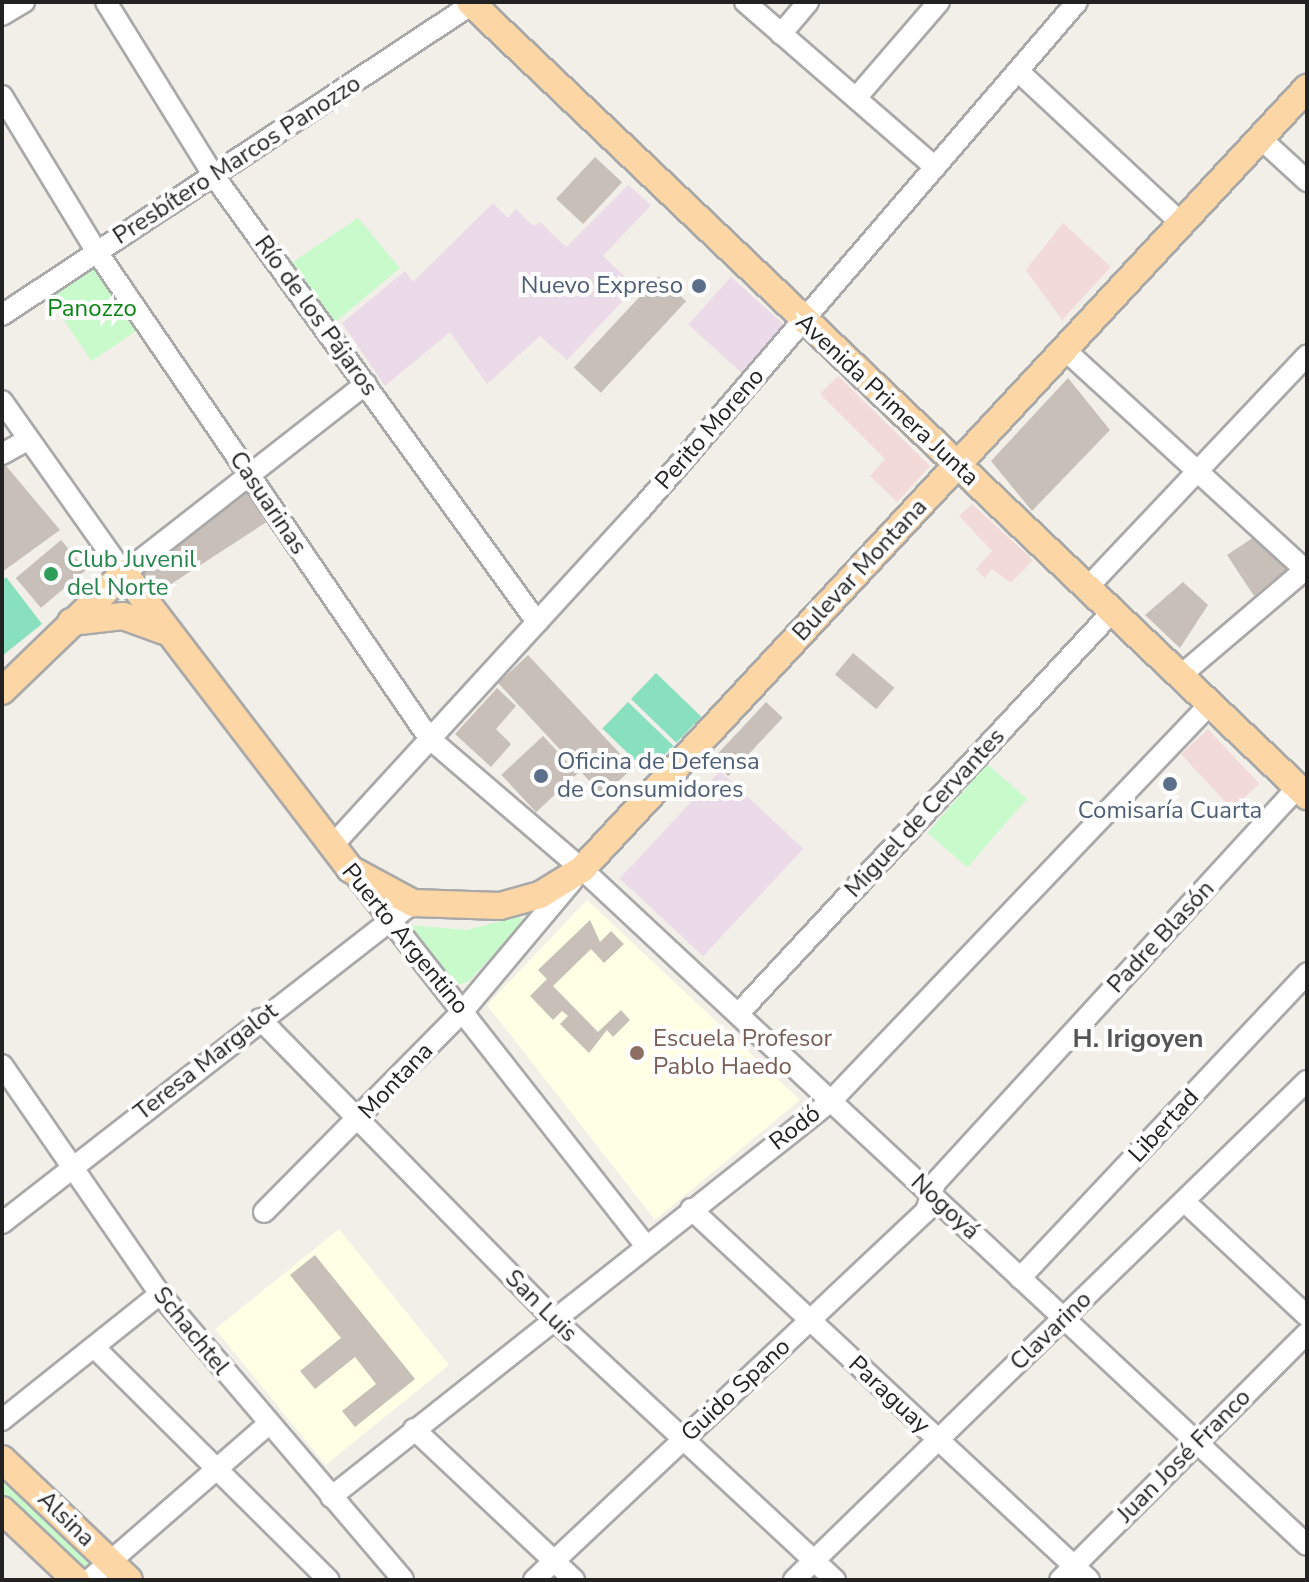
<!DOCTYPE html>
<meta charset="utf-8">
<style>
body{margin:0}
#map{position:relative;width:1309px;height:1582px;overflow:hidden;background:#f2efe9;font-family:"Nunito Sans",sans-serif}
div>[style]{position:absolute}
.commercial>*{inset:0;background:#f2dad9;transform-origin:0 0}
.industrial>*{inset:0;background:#ebdbe8;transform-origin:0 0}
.education>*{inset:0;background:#ffffe5;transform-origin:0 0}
.park>*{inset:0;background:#c8facc;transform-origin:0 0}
.pitch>*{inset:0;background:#88e0be;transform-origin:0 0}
.building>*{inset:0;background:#c7bfb8;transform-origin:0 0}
.roads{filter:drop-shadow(2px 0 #a9a9a9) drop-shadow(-2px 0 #a9a9a9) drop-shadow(0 2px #a9a9a9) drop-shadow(0 -2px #a9a9a9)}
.minor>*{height:20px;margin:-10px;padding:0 10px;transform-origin:10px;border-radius:10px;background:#fff}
.major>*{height:26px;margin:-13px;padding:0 13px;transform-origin:13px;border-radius:13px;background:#fcd6a4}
.dots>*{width:22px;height:22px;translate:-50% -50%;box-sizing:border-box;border:4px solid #fff;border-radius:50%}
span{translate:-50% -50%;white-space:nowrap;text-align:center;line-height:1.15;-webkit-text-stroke:8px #fff;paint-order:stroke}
.street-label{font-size:24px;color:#222}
.service-label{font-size:24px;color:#4e5e75}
.right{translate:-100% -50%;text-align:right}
.left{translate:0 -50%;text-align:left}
.park-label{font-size:24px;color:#0c8416}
.leisure-label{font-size:24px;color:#27864d}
.education-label{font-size:24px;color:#785e54}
.neighbourhood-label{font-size:26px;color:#555;font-weight:700}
.frame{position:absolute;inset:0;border:4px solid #222;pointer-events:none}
</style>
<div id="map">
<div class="commercial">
<div style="clip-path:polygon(1063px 223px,1111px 267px,1062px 320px,1026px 270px)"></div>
<div style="clip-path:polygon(838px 376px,930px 466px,897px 502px,870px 476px,885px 459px,820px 394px)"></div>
<div style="clip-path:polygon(972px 504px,1033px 560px,1011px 583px,992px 569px,985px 578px,976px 569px,992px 551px,959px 516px)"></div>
<div style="left:1208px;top:729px;width:75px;height:37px;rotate:47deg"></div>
</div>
<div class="industrial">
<div style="clip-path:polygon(628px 185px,651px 205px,603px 256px,636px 287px,567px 360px,540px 336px,487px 384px,450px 332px,385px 386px,342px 323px,405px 271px,413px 282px,493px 203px,508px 218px,516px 209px,533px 226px,540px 222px,566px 247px)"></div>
<div style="left:731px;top:277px;width:76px;height:64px;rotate:42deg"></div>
<div style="left:720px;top:771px;width:114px;height:147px;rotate:43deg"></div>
</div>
<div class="education">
<div style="clip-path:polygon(587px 900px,800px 1100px,655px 1220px,487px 1005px)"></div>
<div style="left:339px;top:1229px;width:175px;height:159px;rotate:51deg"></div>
</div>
<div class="park">
<div style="clip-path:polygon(358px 218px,400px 268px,333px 324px,290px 264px)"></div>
<div style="left:98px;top:265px;width:76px;height:59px;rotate:56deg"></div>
<div style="left:987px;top:764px;width:53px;height:91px;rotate:41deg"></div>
<div style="clip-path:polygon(517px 917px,526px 920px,468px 982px,455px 985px,408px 925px,467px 930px)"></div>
<div style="clip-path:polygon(2px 1470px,98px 1560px,82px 1577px,2px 1499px)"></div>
</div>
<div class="pitch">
<div style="clip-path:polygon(6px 577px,42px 624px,2px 656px,2px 581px)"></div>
<div style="left:656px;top:673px;width:63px;height:36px;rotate:44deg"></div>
<div style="left:628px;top:702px;width:63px;height:37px;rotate:44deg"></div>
</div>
<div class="building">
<div style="left:595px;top:157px;width:37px;height:57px;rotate:43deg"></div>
<div style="left:659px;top:276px;width:37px;height:125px;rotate:43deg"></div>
<div style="clip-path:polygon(1068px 378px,1110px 430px,1032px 511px,991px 461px)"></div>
<div style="clip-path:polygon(2px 461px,60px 530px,2px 572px)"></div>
<div style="left:247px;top:493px;width:35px;height:133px;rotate:57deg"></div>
<div style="clip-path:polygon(1254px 537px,1287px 569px,1254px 596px,1227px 555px)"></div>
<div style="left:61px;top:540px;width:39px;height:59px;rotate:50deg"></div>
<div style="clip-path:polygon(1183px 582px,1208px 605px,1180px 648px,1145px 615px)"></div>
<div style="left:853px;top:653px;width:54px;height:28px;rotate:40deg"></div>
<div style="left:528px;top:655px;width:154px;height:41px;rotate:47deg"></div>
<div style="clip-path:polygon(497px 688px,516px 706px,496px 729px,511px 744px,491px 767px,455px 734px)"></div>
<div style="left:766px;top:702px;width:23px;height:80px;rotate:43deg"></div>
<div style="left:543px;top:736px;width:51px;height:57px;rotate:47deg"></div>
<div style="clip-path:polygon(590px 920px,600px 942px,611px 931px,624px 944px,604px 963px,591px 949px,553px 986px,598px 1032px,621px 1010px,630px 1020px,613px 1037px,607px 1030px,589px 1053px,560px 1024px,568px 1016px,562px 1011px,553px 1020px,530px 996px,547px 979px,538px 970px)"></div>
<div style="clip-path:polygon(315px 1255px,415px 1379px,355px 1427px,342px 1411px,376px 1384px,355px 1357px,315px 1389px,300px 1371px,341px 1338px,290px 1275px)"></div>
</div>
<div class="roads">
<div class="minor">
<div style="left:106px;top:2px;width:205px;rotate:58.2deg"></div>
<div style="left:214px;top:176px;width:551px;rotate:54.09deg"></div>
<div style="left:745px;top:2px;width:252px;rotate:41deg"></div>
<div style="left:2px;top:15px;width:26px;rotate:-31deg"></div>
<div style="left:781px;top:34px;width:42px;rotate:-49.8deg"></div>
<div style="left:1018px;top:71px;width:223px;rotate:43deg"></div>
<div style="left:2px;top:96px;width:183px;rotate:58.7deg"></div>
<div style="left:97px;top:252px;width:589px;rotate:55.66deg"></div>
<div style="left:429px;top:738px;width:201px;rotate:40.6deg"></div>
<div style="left:582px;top:869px;width:991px;rotate:43deg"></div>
<div style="left:856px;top:98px;width:127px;rotate:-49.2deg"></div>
<div style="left:1260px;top:138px;width:64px;rotate:42.5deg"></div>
<div style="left:2px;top:315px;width:564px;rotate:-33.49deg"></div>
<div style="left:1064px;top:349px;width:330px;rotate:42.5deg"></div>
<div style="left:2px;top:401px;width:211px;rotate:54.7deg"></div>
<div style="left:124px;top:573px;width:307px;rotate:-38deg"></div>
<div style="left:2px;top:454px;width:29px;rotate:-29deg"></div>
<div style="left:1087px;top:588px;width:320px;rotate:-46.6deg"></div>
<div style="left:1180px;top:676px;width:167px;rotate:-40.4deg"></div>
<div style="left:331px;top:847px;width:459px;rotate:-47.5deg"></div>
<div style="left:641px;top:509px;width:669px;rotate:-49.31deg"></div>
<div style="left:355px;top:875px;width:472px;rotate:51.9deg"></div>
<div style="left:738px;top:1014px;width:549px;rotate:-47.07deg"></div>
<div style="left:260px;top:1019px;width:419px;rotate:45.6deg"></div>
<div style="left:553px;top:1318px;width:385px;rotate:42.9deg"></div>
<div style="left:2px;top:1065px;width:278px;rotate:55.4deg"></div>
<div style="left:160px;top:1294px;width:375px;rotate:49.6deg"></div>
<div style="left:1184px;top:1201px;width:168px;rotate:43.1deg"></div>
<div style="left:691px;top:1209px;width:544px;rotate:42.99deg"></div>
<div style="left:264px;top:1212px;width:283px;rotate:-45.3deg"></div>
<div style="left:463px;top:1011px;width:170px;rotate:-50deg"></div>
<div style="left:2px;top:1223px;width:521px;rotate:-37.9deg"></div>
<div style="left:1020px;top:1278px;width:419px;rotate:-46.7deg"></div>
<div style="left:94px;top:1347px;width:331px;rotate:44.8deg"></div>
<div style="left:2px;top:1420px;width:202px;rotate:-38.6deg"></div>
<div style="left:414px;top:1429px;width:220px;rotate:43.3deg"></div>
<div style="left:331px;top:1497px;width:638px;rotate:-38.38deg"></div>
<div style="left:831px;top:1101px;width:549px;rotate:-46.33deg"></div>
<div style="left:89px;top:1580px;width:236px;rotate:-41deg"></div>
<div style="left:534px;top:1580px;width:538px;rotate:-43.27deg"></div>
<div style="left:926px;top:1211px;width:29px;rotate:-72deg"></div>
<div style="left:935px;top:1183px;width:537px;rotate:-47.49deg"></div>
<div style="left:794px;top:1580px;width:716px;rotate:-44.21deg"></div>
<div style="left:1060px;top:1580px;width:349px;rotate:-45deg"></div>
</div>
<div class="major">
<div style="left:470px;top:2px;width:1154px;rotate:43.49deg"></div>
<div style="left:71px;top:622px;width:52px;rotate:-6.6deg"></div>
<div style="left:123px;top:616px;width:44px;rotate:20.1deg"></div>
<div style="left:2px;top:691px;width:170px;rotate:-44deg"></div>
<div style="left:124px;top:573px;width:372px;rotate:52.6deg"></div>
<div style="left:350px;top:869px;width:72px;rotate:28.4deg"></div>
<div style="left:413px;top:903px;width:87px;rotate:2deg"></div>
<div style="left:500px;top:906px;width:41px;rotate:-15.4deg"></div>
<div style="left:540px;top:895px;width:49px;rotate:-31.8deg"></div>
<div style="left:582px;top:869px;width:1066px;rotate:-47.13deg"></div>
<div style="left:2px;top:1459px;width:175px;rotate:43.6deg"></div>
<div style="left:2px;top:1510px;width:102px;rotate:43.4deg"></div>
</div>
</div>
<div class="dots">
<div style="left:699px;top:286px;background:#5c6f8a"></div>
<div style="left:51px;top:574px;background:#2e9e5b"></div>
<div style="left:541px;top:776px;background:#5c6f8a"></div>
<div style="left:1170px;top:784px;background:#5c6f8a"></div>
<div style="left:637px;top:1053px;background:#8d6e63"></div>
</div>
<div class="street-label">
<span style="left:237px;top:160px;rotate:-33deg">Presbítero Marcos Panozzo</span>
<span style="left:316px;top:316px;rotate:54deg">Río de los Pájaros</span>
<span style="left:887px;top:400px;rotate:43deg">Avenida Primera Junta</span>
<span style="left:710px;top:429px;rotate:-49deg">Perito Moreno</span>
<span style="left:268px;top:503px;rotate:56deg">Casuarinas</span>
<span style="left:860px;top:570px;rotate:-47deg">Bulevar Montana</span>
<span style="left:925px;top:813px;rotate:-47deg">Miguel de Cervantes</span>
<span style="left:1161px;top:937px;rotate:-47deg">Padre Blasón</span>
<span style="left:405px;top:939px;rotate:51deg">Puerto Argentino</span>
<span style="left:206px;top:1062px;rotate:-38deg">Teresa Margalot</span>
<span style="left:396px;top:1081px;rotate:-46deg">Montana</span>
<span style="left:1164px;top:1126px;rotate:-47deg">Libertad</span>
<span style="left:795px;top:1128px;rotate:-38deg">Rodó</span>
<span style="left:945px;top:1207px;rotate:43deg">Nogoyá</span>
<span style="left:541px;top:1306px;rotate:45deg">San Luis</span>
<span style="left:191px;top:1331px;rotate:51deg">Schachtel</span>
<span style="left:1051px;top:1331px;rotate:-44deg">Clavarino</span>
<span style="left:736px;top:1390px;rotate:-43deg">Guido Spano</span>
<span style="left:889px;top:1395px;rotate:43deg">Paraguay</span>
<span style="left:1184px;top:1456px;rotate:-45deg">Juan José Franco</span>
<span style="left:66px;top:1519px;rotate:44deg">Alsina</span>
</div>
<div class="service-label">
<span class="right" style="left:683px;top:286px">Nuevo Expreso</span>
<span class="left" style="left:557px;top:776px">Oficina de Defensa<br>de Consumidores</span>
<span style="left:1170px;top:811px">Comisaría Cuarta</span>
</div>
<div class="park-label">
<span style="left:92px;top:309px">Panozzo</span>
</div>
<div class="leisure-label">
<span class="left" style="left:67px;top:574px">Club Juvenil<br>del Norte</span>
</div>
<div class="education-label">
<span class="left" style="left:653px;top:1053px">Escuela Profesor<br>Pablo Haedo</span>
</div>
<div class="neighbourhood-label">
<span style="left:1138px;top:1039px">H. Irigoyen</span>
</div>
<div class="frame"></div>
</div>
